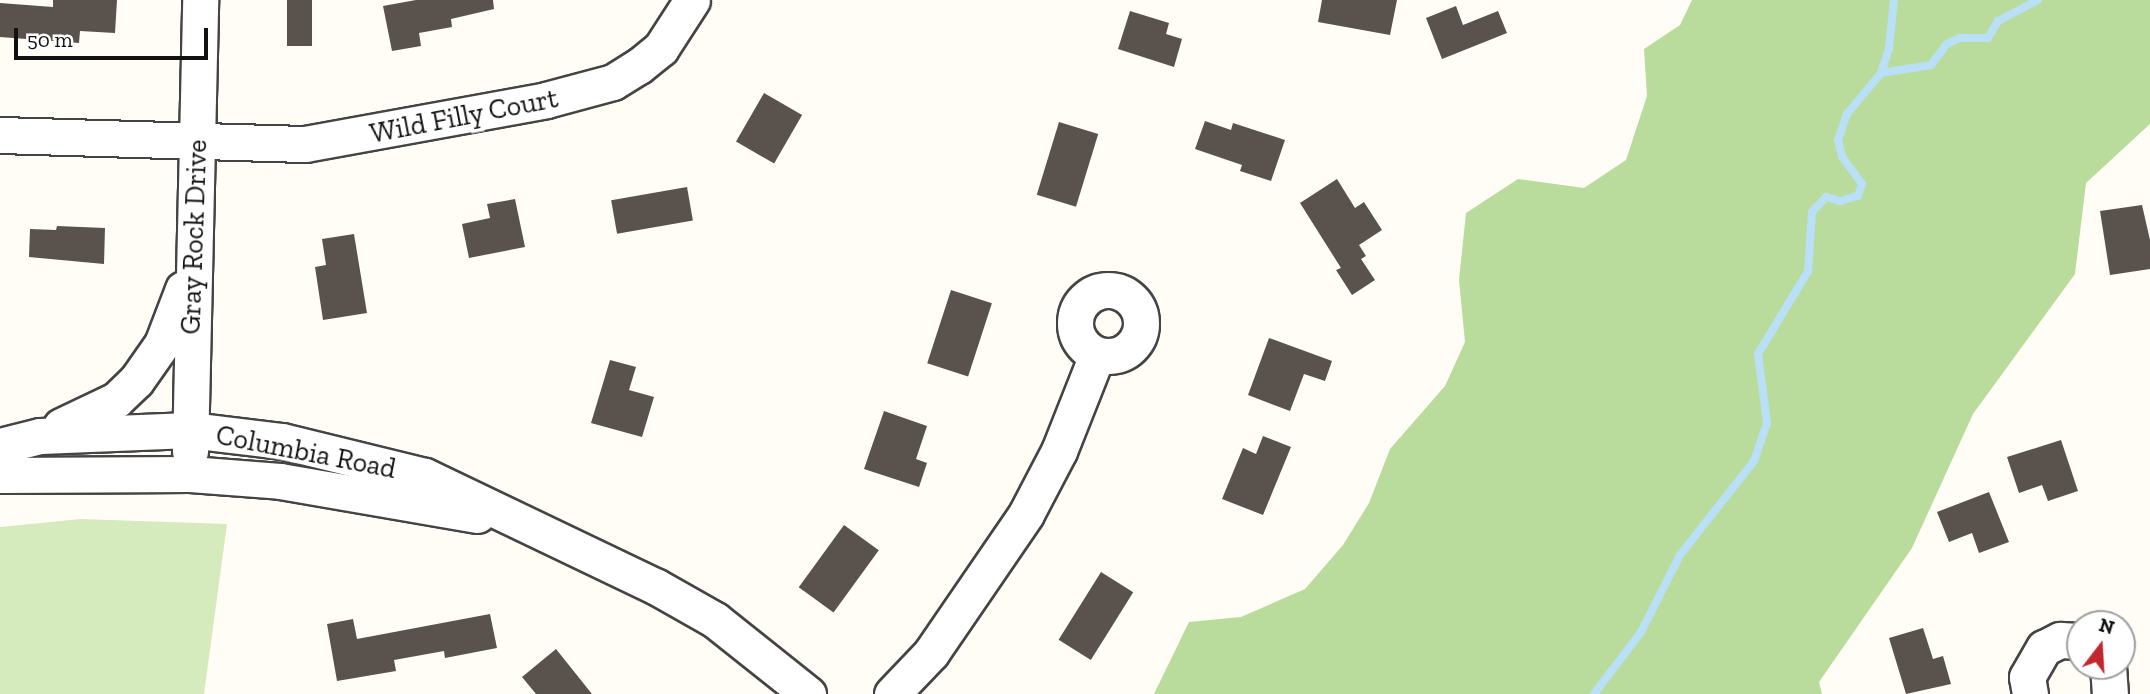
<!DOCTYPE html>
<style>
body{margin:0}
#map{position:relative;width:2150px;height:694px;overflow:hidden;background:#fffdf5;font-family:"Zilla Slab",serif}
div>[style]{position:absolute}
.green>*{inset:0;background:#d5ebbd}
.forest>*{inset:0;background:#b9dc9c}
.stream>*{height:8px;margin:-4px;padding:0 4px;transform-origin:4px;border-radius:4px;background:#b9e0f7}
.building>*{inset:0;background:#5a524d;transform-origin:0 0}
.roads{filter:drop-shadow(2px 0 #444) drop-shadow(-2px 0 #444) drop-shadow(0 2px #444) drop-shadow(0 -2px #444)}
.minor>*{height:35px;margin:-17.5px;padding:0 17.5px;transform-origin:17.5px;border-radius:17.5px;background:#fff}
.minor>.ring{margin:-17.5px;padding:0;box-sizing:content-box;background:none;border:35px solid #fff;border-radius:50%}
span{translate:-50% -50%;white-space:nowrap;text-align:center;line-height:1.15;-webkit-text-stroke:7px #fff;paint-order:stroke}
.street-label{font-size:28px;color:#111}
.north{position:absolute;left:2066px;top:610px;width:70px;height:70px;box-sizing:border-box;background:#fff;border:2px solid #a0a0a0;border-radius:50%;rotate:17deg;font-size:19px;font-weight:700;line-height:28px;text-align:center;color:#111}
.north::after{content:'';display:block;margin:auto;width:24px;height:32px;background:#c4262e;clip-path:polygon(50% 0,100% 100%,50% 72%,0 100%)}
.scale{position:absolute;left:14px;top:28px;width:194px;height:32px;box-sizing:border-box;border:4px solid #111;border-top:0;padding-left:9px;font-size:21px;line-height:24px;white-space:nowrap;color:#111;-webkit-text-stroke:5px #fff;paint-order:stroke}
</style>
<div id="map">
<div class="green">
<div style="clip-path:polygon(81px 519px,227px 524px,204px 694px,0 694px,0 527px)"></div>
</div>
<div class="forest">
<div style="clip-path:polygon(1692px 0,2150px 0,2150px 124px,2086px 183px,2075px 274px,1973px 414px,1912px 548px,1819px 682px,1822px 694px,1154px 694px,1189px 622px,1241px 617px,1305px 589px,1343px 545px,1369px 503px,1390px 449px,1445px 386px,1465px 342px,1459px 280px,1466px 213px,1518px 179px,1584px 188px,1626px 160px,1647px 96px,1644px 49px,1680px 25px)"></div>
</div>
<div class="stream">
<div style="left:1881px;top:73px;width:51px;rotate:-9.1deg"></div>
<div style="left:1931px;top:65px;width:26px;rotate:-53deg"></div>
<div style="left:1947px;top:44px;width:14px;rotate:-25deg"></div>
<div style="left:1960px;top:38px;width:28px"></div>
<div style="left:1988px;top:38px;width:20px;rotate:-60deg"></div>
<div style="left:1998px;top:21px;width:45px;rotate:-27.7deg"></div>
<div style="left:1594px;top:694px;width:78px;rotate:-52.8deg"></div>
<div style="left:1641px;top:632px;width:86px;rotate:-63.1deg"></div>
<div style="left:1680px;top:555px;width:120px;rotate:-51.8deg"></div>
<div style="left:1754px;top:461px;width:40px;rotate:-71.1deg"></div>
<div style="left:1767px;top:423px;width:70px;rotate:-97.4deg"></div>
<div style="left:1758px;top:354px;width:97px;rotate:-58.9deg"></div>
<div style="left:1808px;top:271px;width:59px;rotate:-86.1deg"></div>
<div style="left:1812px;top:212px;width:21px;rotate:-47deg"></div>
<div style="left:1826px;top:197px;width:15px;rotate:16deg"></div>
<div style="left:1840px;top:201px;width:19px;rotate:-16deg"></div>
<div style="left:1858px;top:196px;width:13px;rotate:-72deg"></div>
<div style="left:1862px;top:184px;width:34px;rotate:-126deg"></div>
<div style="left:1842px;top:156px;width:16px;rotate:-104deg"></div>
<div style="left:1838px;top:140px;width:28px;rotate:-71deg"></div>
<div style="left:1847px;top:114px;width:53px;rotate:-50.3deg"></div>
<div style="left:1881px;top:73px;width:26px;rotate:-72deg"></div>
<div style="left:1889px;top:48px;width:48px;rotate:-84.1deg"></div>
</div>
<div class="building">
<div style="clip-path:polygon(53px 0,117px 0,115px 33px,80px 31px,79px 43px,0 37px,0 3px,53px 7px)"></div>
<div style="left:287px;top:0;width:25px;height:46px"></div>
<div style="clip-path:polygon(416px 0,493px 0,494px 9px,451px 19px,452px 27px,419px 33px,421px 46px,392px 51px,383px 6px)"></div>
<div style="clip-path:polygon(1322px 0,1397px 0,1390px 35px,1318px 22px)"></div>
<div style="clip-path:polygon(1456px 6px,1463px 25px,1498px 11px,1507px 33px,1442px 59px,1426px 18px)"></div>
<div style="clip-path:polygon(1130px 11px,1169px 23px,1166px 34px,1182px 39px,1174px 67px,1118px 49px)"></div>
<div style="left:764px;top:93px;width:44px;height:56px;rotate:30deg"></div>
<div style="clip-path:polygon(1205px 121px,1231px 130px,1233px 123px,1285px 140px,1271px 181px,1240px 171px,1242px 165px,1195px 149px)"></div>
<div style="left:1059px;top:122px;width:41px;height:76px;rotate:17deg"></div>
<div style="clip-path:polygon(1337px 179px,1355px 208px,1364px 202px,1382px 230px,1359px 245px,1366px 256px,1361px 259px,1375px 280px,1352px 295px,1336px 270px,1341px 268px,1300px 203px)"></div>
<div style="left:687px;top:187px;width:34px;height:77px;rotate:80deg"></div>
<div style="clip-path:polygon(515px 199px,525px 247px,469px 258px,462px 224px,490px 218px,487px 204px)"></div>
<div style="clip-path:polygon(2142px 205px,2150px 240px,2150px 269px,2110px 275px,2100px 211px)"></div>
<div style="clip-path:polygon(57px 226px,105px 228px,104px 264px,29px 257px,30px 229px,56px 230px)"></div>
<div style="clip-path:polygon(354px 234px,367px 313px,323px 320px,315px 267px,326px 265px,322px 239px)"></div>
<div style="left:951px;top:290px;width:43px;height:77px;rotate:18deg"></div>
<div style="clip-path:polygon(1269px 338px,1332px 361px,1325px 381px,1304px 374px,1290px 411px,1248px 395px)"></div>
<div style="clip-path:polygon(610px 360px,636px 367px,629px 390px,654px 397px,642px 437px,591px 423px)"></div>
<div style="clip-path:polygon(884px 411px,927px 426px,916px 459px,927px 463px,919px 487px,864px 469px)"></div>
<div style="clip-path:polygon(1263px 436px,1291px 447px,1263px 515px,1222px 499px,1243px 448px,1256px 454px)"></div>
<div style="clip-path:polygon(2061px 440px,2078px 491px,2048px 501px,2042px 485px,2019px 493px,2007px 457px)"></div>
<div style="clip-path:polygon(1989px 492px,2009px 542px,1979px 553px,1972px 533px,1949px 542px,1937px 512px)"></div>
<div style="left:844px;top:525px;width:43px;height:77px;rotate:36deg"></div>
<div style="left:1101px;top:572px;width:38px;height:80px;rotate:32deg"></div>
<div style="clip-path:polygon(490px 614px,497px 648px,445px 658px,444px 651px,394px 660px,396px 671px,337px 681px,327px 624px,353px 619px,357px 639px)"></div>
<div style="clip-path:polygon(1923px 628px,1933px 659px,1943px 656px,1951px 684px,1906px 694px,1889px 638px)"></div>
<div style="clip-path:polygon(556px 649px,592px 694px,536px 694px,522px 677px)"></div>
</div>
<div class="roads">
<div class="minor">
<div style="left:0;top:135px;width:305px;rotate:1.7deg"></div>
<div style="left:305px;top:144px;width:245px;rotate:-10.3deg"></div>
<div style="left:546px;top:100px;width:69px;rotate:-15deg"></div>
<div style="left:613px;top:82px;width:31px;rotate:-32deg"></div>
<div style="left:639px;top:66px;width:28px;rotate:-39deg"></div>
<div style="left:661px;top:48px;width:57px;rotate:-57.1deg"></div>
<div class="ring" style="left:1075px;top:290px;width:31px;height:31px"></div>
<div style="left:61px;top:426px;width:61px;rotate:-25.3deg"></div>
<div style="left:116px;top:400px;width:28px;rotate:-44deg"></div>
<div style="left:136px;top:381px;width:45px;rotate:-54.9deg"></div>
<div style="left:162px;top:344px;width:59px;rotate:-69.1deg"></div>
<div style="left:0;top:446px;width:41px;rotate:-14deg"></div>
<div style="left:40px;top:436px;width:150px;rotate:-2.3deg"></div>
<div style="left:190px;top:430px;width:93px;rotate:6.8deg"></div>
<div style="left:282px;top:441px;width:147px;rotate:13.8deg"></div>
<div style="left:425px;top:476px;width:255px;rotate:25.6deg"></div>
<div style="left:655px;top:586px;width:69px;rotate:29.5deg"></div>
<div style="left:715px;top:620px;width:119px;rotate:38.5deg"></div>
<div style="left:190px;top:451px;width:451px;rotate:-88.7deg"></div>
<div style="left:0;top:475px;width:190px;rotate:-0.3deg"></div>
<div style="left:190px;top:474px;width:90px;rotate:4.4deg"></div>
<div style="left:280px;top:481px;width:200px;rotate:9.8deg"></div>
<div style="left:2108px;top:666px;width:28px;rotate:86deg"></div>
<div style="left:892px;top:694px;width:57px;rotate:-46.4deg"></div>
<div style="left:931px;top:653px;width:168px;rotate:-55.6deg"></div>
<div style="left:1026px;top:514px;width:71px;rotate:-62.4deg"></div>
<div style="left:1059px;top:451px;width:103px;rotate:-68.4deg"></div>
<div style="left:2030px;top:694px;width:17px;rotate:-100deg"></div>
<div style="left:2027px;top:677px;width:34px;rotate:-60deg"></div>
<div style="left:2044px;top:648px;width:18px;rotate:-27deg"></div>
<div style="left:2060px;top:640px;width:20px;rotate:3deg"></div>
</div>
</div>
<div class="street-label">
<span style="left:464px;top:116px;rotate:-11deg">Wild Filly Court</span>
<span style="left:194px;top:237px;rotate:-88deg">Gray Rock Drive</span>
<span style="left:306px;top:452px;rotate:11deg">Columbia Road</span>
</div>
<div class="north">N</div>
<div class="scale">50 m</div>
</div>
